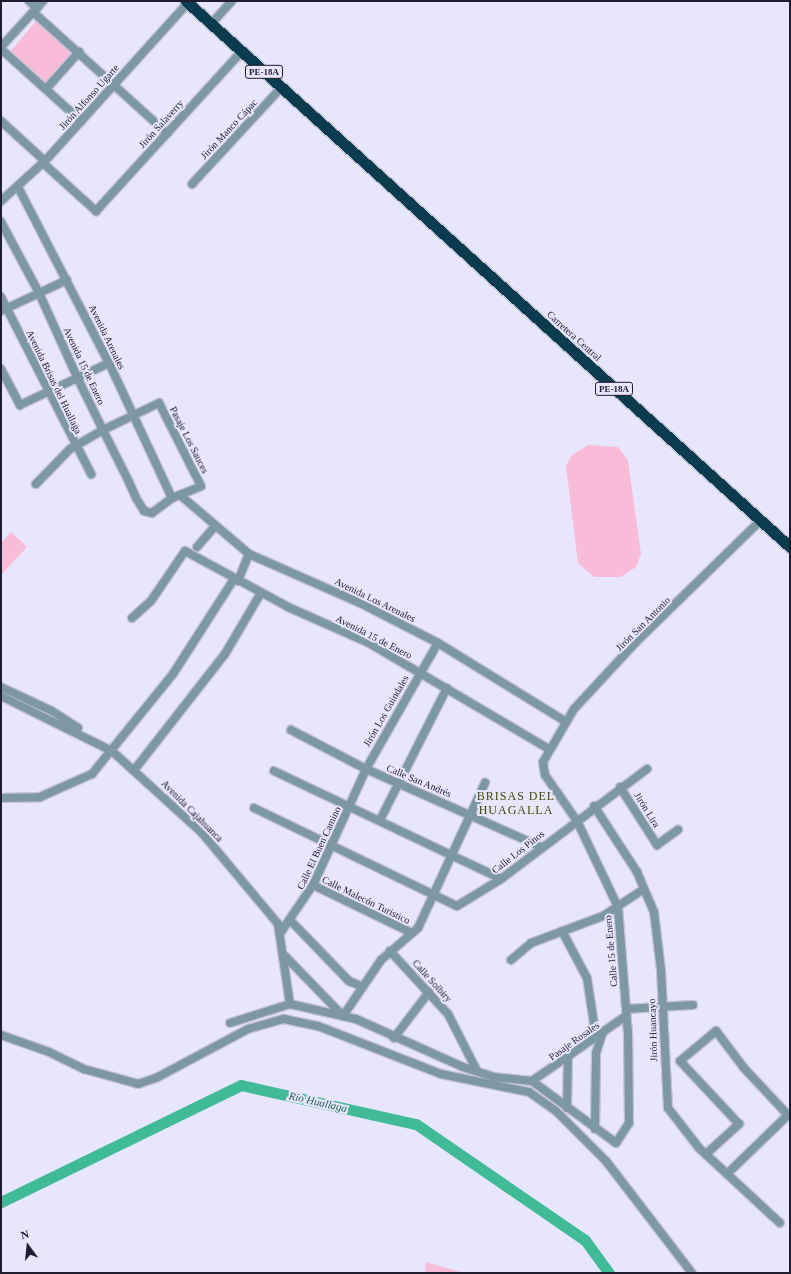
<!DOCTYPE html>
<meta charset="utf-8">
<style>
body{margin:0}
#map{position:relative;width:791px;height:1274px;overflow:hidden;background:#e8e6fc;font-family:"Times New Roman",serif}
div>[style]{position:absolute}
.green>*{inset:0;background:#f9bcd8;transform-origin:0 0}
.river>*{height:11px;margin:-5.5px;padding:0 5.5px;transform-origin:5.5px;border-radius:5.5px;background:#41bb97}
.roads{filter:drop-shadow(1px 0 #c4c2d7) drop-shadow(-1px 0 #c4c2d7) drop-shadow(0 1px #c4c2d7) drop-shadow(0 -1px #c4c2d7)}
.minor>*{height:8px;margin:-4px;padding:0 4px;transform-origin:4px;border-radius:4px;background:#7e97a4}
.highway>*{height:11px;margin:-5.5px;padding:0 5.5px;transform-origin:5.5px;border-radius:5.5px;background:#0a3b4f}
span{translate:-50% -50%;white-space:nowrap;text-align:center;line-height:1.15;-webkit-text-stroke:4px #e8e6fc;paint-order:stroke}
.shield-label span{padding:1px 3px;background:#e8e6fc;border:1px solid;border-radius:3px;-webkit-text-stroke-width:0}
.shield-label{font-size:9px;color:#201d31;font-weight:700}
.street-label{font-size:10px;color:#201d31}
.water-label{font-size:11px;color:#1c5c49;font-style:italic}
.quarter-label{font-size:12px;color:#464605;letter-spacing:1px}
.frame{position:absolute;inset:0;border:2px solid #201d31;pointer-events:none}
.north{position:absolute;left:8px;top:1226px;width:40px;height:40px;-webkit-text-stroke:3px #e8e6fc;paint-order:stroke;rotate:345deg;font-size:11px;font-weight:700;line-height:16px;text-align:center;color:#201d31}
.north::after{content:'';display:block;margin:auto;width:14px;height:18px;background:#201d31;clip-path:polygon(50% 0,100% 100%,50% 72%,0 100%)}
</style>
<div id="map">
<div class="green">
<div style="left:36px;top:21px;width:52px;height:41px;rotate:40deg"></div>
<div style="clip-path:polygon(588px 445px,618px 447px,628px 460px,641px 554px,636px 567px,621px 577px,594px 577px,578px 563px,566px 466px,572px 455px)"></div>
<div style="clip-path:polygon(11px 532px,27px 547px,2px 574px,1px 543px)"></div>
<div style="clip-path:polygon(426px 1262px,464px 1273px,425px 1273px)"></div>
</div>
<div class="river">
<div style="left:1px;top:1202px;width:267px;rotate:-26deg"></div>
<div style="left:241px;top:1085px;width:179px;rotate:12.6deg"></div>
<div style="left:416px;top:1124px;width:205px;rotate:34.5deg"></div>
<div style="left:585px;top:1240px;width:41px;rotate:54deg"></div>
</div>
<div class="roads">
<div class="minor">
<div style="left:29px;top:1px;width:11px;rotate:41deg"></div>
<div style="left:33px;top:12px;width:181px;rotate:42.1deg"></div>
<div style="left:211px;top:24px;width:31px;rotate:-48deg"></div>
<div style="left:1px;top:47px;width:62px;rotate:-47.6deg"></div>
<div style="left:1px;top:49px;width:108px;rotate:42deg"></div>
<div style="left:46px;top:89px;width:50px;rotate:-48.3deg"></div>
<div style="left:1px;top:121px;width:59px;rotate:42.3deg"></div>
<div style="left:43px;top:163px;width:72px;rotate:42.2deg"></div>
<div style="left:96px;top:211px;width:215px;rotate:-47.6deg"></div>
<div style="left:192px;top:184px;width:131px;rotate:-47.2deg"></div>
<div style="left:18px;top:187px;width:198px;rotate:62.7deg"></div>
<div style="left:109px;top:363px;width:149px;rotate:65deg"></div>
<div style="left:1px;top:201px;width:59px;rotate:-42.3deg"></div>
<div style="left:45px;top:161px;width:213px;rotate:-47.9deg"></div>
<div style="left:1px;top:222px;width:81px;rotate:61.8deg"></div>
<div style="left:39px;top:293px;width:94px;rotate:65.6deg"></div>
<div style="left:78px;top:379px;width:57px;rotate:63.9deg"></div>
<div style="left:103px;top:430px;width:58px;rotate:63.4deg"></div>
<div style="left:129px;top:482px;width:17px;rotate:66deg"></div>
<div style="left:136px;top:498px;width:15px;rotate:58deg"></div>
<div style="left:144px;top:511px;width:8px;rotate:14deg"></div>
<div style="left:152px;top:513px;width:25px;rotate:-37deg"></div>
<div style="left:172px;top:498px;width:31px;rotate:-22deg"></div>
<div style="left:201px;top:486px;width:93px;rotate:-116.8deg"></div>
<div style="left:159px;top:403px;width:62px;rotate:154.3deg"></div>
<div style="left:103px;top:430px;width:38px;rotate:150deg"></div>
<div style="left:70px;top:449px;width:49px;rotate:134.2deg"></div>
<div style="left:1px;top:297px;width:199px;rotate:63deg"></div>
<div style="left:1px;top:311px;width:73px;rotate:-25.2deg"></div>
<div style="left:1px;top:369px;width:41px;rotate:62.2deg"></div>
<div style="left:20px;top:405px;width:98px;rotate:-25.3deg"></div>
<div style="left:180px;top:495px;width:91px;rotate:40.5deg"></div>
<div style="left:249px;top:554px;width:121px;rotate:23.8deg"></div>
<div style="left:360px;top:603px;width:88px;rotate:27.1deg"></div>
<div style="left:438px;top:643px;width:149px;rotate:31.6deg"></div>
<div style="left:197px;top:547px;width:28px;rotate:-49deg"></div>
<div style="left:238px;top:581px;width:29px;rotate:-68deg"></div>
<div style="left:132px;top:618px;width:25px;rotate:-42deg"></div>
<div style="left:151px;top:601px;width:60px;rotate:-55.8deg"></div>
<div style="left:185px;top:551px;width:117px;rotate:28.5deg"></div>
<div style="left:288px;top:607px;width:89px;rotate:24deg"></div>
<div style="left:369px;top:643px;width:209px;rotate:30.5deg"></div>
<div style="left:1px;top:687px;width:56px;rotate:25.2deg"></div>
<div style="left:52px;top:711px;width:31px;rotate:33deg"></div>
<div style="left:1px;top:696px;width:124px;rotate:26.4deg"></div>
<div style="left:112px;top:751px;width:122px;rotate:42.3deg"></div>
<div style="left:202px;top:833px;width:119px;rotate:50.1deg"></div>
<div style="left:278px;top:924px;width:81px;rotate:81.5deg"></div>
<div style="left:291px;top:730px;width:85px;rotate:27.5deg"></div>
<div style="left:366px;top:769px;width:192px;rotate:24deg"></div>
<div style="left:135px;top:769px;width:146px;rotate:-52deg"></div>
<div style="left:225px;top:654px;width:71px;rotate:-59.5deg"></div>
<div style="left:274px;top:771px;width:251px;rotate:25.4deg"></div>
<div style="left:620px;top:787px;width:69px;rotate:57.5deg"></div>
<div style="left:657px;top:845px;width:26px;rotate:-36deg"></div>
<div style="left:1px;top:798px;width:39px;rotate:-1deg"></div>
<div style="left:40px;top:797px;width:57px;rotate:-23.9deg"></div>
<div style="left:92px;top:774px;width:129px;rotate:-51deg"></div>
<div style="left:173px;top:674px;width:113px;rotate:-57.3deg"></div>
<div style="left:594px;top:806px;width:79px;rotate:56.9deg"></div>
<div style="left:637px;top:872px;width:43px;rotate:67deg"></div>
<div style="left:654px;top:912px;width:58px;rotate:83.1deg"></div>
<div style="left:661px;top:970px;width:138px;rotate:87.1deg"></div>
<div style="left:668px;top:1108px;width:51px;rotate:52.2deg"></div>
<div style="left:699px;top:1148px;width:110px;rotate:42.8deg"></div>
<div style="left:254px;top:808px;width:225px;rotate:25.8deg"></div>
<div style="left:457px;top:906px;width:52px;rotate:-31.5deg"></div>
<div style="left:501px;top:879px;width:183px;rotate:-37deg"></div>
<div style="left:380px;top:820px;width:148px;rotate:-63.1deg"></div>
<div style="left:313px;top:885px;width:108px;rotate:25.9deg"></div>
<div style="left:290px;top:920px;width:85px;rotate:46deg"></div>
<div style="left:349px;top:981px;width:15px;rotate:23deg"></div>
<div style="left:562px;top:931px;width:53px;rotate:62deg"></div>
<div style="left:587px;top:978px;width:60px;rotate:81.3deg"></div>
<div style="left:281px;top:932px;width:57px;rotate:-55.8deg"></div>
<div style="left:313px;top:885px;width:128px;rotate:-65.4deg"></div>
<div style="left:366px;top:769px;width:145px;rotate:-60.3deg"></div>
<div style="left:390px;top:951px;width:86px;rotate:47.4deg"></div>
<div style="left:448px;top:1014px;width:64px;rotate:63deg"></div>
<div style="left:283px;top:954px;width:86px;rotate:45.9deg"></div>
<div style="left:343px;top:1016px;width:68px;rotate:-55.8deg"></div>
<div style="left:381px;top:960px;width:49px;rotate:-40.9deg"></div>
<div style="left:418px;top:928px;width:160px;rotate:-65.2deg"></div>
<div style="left:511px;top:960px;width:26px;rotate:-40deg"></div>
<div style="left:531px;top:943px;width:77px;rotate:-20.6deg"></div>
<div style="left:603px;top:916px;width:49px;rotate:-33.4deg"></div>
<div style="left:626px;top:1009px;width:67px;rotate:-3.4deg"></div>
<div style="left:230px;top:1023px;width:63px;rotate:-17.6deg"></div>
<div style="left:290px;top:1004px;width:68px;rotate:12.8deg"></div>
<div style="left:356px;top:1019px;width:117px;rotate:24.2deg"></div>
<div style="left:463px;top:1067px;width:32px;rotate:18deg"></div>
<div style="left:493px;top:1077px;width:39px;rotate:6deg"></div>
<div style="left:532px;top:1081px;width:104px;rotate:36.4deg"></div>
<div style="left:616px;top:1143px;width:24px;rotate:-57deg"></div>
<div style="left:629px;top:1123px;width:89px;rotate:-90.6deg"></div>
<div style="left:628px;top:1034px;width:127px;rotate:-94.5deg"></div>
<div style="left:618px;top:907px;width:95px;rotate:-115.5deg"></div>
<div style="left:577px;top:821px;width:56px;rotate:-124.8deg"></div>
<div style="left:545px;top:775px;width:13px;rotate:-99deg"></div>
<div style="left:543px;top:762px;width:61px;rotate:-59.7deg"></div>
<div style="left:574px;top:709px;width:93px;rotate:-47.2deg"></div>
<div style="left:637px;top:641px;width:173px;rotate:-44.3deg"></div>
<div style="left:1px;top:1035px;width:51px;rotate:19.5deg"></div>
<div style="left:49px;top:1052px;width:39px;rotate:26deg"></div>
<div style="left:84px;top:1069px;width:56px;rotate:15.5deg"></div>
<div style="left:138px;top:1084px;width:21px;rotate:-19deg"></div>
<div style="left:158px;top:1077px;width:102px;rotate:-28.1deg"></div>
<div style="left:248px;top:1029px;width:37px;rotate:-16deg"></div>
<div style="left:284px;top:1019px;width:35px;rotate:12deg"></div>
<div style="left:318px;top:1026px;width:132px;rotate:21.3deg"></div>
<div style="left:441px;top:1074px;width:90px;rotate:11.6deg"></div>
<div style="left:529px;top:1092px;width:33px;rotate:35deg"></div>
<div style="left:556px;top:1111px;width:71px;rotate:45deg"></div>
<div style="left:606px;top:1161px;width:141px;rotate:52.5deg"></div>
<div style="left:394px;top:1038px;width:58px;rotate:-52.7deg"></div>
<div style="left:532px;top:1081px;width:114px;rotate:-34.7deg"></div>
<div style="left:567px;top:1108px;width:52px;rotate:-88.9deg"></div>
<div style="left:595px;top:1129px;width:76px;rotate:-89.2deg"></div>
<div style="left:596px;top:1053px;width:22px;rotate:-72deg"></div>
<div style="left:706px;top:1154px;width:45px;rotate:-42.3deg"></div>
<div style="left:739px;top:1124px;width:86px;rotate:-133.1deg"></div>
<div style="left:680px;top:1061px;width:47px;rotate:-39.8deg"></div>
<div style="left:716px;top:1031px;width:46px;rotate:52.9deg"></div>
<div style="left:744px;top:1068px;width:64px;rotate:46.9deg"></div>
<div style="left:788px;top:1115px;width:85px;rotate:136deg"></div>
</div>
<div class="highway">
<div style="left:186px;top:1px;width:814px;rotate:42.11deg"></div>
</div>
</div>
<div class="shield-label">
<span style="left:264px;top:72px">PE-18A</span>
<span style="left:614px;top:389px">PE-18A</span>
</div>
<div class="street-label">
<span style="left:89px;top:97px;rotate:-48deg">Jirón Alfonso Ugarte</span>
<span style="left:161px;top:124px;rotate:-48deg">Jirón Salaverry</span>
<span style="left:229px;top:129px;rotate:-47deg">Jirón Manco Cápac</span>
<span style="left:574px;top:336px;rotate:42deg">Carretera Central</span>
<span style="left:107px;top:337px;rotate:64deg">Avenida Arenales</span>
<span style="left:84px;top:366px;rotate:65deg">Avenida 15 de Enero</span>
<span style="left:54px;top:382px;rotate:64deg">Avenida Brisas del Huallaga</span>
<span style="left:189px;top:440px;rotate:63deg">Pasaje Los Sauces</span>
<span style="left:375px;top:600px;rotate:26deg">Avenida Los Arenales</span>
<span style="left:643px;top:624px;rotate:-45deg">Jirón San Antonio</span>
<span style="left:374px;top:637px;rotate:27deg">Avenida 15 de Enero</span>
<span style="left:386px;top:711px;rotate:-60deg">Jirón Los Guindales</span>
<span style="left:419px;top:781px;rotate:23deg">Calle San Andrés</span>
<span style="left:647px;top:810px;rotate:58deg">Jirón Lira</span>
<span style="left:192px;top:811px;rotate:45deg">Avenida Cajahuanca</span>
<span style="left:319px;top:848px;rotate:-65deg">Calle El Buen Camino</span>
<span style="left:518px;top:852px;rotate:-38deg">Calle Los Pinos</span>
<span style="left:366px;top:900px;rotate:26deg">Calle Malecón Turistico</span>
<span style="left:611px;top:951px;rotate:-95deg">Calle 15 de Enero</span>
<span style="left:432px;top:981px;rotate:48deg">Calle Soibiry</span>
<span style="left:653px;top:1030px;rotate:-92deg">Jirón Huancayo</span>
<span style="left:574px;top:1041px;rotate:-35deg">Pasaje Rosales</span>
</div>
<div class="water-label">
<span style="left:318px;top:1102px;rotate:13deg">Río Huallaga</span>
</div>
<div class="quarter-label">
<span style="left:516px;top:804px">BRISAS DEL<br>HUAGALLA</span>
</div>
<div class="frame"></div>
<div class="north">N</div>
</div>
